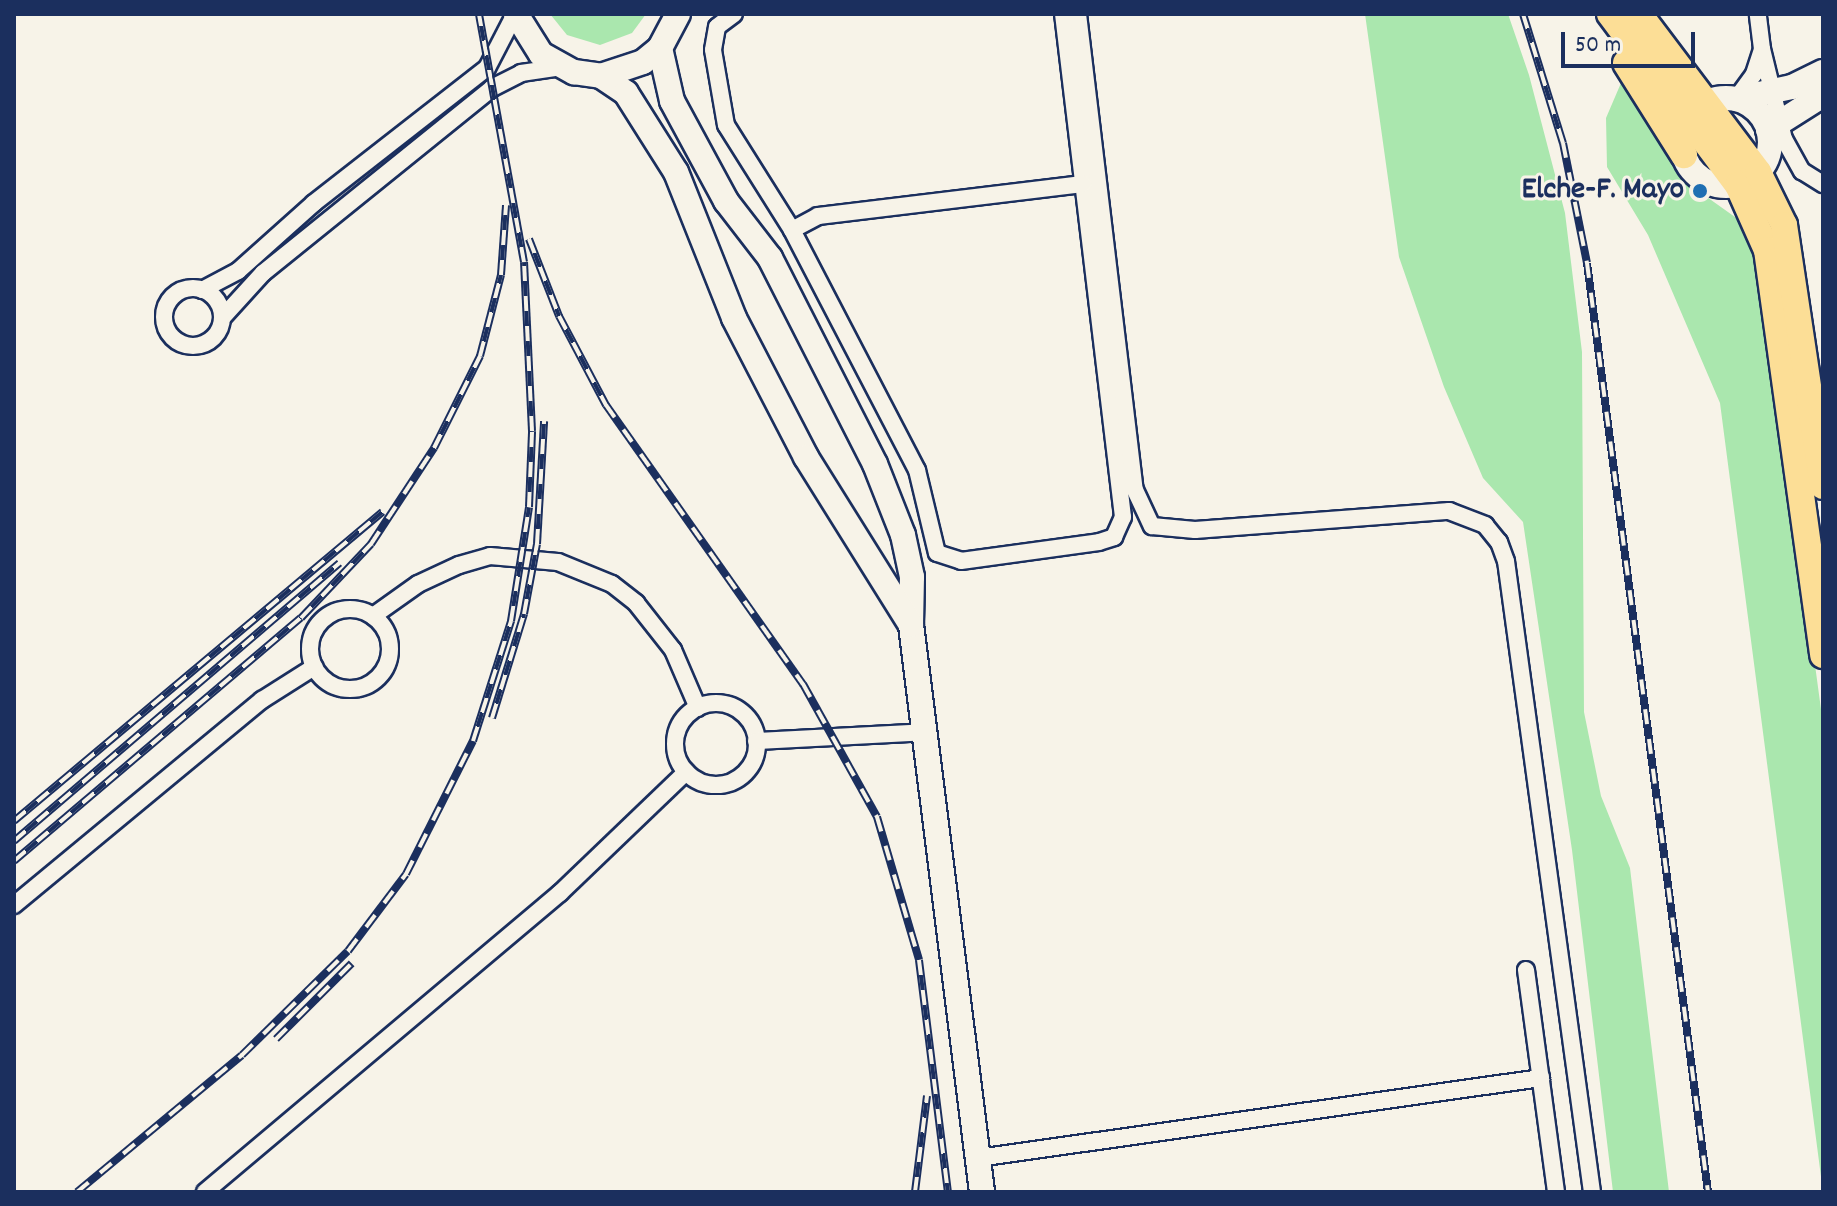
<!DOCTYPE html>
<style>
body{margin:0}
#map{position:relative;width:1837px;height:1206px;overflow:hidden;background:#f7f3e8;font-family:Dekko,sans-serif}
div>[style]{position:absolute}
.green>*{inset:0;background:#aae7ae}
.roads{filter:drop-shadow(2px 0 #1b2f5e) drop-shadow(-2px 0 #1b2f5e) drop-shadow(0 2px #1b2f5e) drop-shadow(0 -2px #1b2f5e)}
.street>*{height:16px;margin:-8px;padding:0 8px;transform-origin:8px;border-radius:8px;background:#f7f3e8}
.street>.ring{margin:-8px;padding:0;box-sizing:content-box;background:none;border:16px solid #f7f3e8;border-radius:50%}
.secondary>*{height:24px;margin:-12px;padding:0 12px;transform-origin:12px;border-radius:12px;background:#f7f3e8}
.secondary>.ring{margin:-12px;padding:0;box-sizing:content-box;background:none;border:24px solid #f7f3e8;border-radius:50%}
.primary>*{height:26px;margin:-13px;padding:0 13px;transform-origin:13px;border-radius:13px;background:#fcde96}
.rail>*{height:8px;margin-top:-4px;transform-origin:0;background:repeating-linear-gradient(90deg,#f7f3e8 0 15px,#1b2f5e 0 30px);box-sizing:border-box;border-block:2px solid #1b2f5e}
.dots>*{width:22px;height:22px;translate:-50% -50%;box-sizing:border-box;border:4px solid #f7f3e8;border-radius:50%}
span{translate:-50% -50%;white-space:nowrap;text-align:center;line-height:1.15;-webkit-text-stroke:6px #f7f3e8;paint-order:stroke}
.poi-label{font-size:32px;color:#1b2f5e;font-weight:700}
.right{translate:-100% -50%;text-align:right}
.frame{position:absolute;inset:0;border:16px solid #1b2f5e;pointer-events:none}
.scale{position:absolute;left:1561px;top:32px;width:134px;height:36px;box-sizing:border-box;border:4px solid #1b2f5e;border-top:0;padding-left:10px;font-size:24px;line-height:28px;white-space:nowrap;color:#1b2f5e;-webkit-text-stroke:6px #f7f3e8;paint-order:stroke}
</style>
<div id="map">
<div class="green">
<div style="clip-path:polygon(550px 14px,646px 14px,632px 33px,600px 45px,567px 35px)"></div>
<div style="clip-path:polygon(1365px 14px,1508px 14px,1529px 75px,1565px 213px,1582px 352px,1584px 712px,1601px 796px,1630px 868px,1669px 1192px,1613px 1192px,1572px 850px,1523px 522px,1483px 478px,1444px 387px,1399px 257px)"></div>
<div style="clip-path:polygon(1624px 76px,1690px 185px,1742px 222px,1760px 259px,1823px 724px,1823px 1192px,1720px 403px,1648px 235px,1607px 167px,1606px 118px)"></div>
</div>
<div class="roads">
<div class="street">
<div style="left:734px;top:14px;width:21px;rotate:143deg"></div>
<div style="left:717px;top:27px;width:23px;rotate:100deg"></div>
<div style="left:713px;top:50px;width:76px;rotate:80.2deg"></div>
<div style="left:726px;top:125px;width:124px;rotate:57.8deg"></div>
<div style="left:792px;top:230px;width:271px;rotate:62.5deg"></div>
<div style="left:917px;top:470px;width:85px;rotate:76.5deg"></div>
<div style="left:937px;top:553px;width:25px;rotate:18deg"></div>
<div style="left:961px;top:561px;width:139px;rotate:-7.8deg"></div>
<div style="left:1099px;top:542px;width:16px;rotate:-18deg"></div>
<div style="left:1114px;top:537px;width:22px;rotate:-66deg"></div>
<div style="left:1123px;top:517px;width:507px;rotate:-96.8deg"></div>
<div style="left:1078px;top:14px;width:479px;rotate:83.2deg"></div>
<div style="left:1135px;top:490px;width:40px;rotate:65deg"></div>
<div style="left:1152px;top:526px;width:43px;rotate:5.3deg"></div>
<div style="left:1195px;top:530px;width:255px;rotate:-4.3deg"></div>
<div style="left:1449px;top:511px;width:39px;rotate:21deg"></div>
<div style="left:1485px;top:525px;width:22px;rotate:51deg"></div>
<div style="left:1499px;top:542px;width:20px;rotate:70deg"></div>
<div style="left:1506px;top:561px;width:637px;rotate:82.24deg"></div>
<div style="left:1762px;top:49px;width:93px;rotate:76.3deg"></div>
<div style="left:1784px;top:139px;width:37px;rotate:61deg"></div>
<div style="left:1802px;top:171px;width:25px;rotate:32deg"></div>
<div style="left:1736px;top:99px;width:31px;rotate:-54deg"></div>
<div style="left:1754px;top:74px;width:26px;rotate:-72deg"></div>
<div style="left:1762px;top:49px;width:35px;rotate:-97deg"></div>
<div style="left:792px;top:230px;width:30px;rotate:-28deg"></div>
<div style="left:818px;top:216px;width:267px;rotate:-6.9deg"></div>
<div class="ring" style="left:164px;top:288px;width:42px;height:42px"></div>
<div style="left:202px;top:290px;width:41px;rotate:-27.8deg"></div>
<div style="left:238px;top:271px;width:102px;rotate:-41.8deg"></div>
<div style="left:314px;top:203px;width:219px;rotate:-38deg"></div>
<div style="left:487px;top:68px;width:61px;rotate:-62.6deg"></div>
<div style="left:222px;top:318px;width:61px;rotate:-47.7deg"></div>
<div style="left:263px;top:273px;width:294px;rotate:-38.9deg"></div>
<div style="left:492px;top:88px;width:33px;rotate:-27deg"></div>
<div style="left:521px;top:73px;width:41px;rotate:-8.3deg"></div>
<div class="ring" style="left:310px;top:609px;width:64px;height:64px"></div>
<div style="left:373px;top:616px;width:55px;rotate:-35.4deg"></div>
<div style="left:418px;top:584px;width:45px;rotate:-24.9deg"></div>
<div style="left:459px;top:565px;width:32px;rotate:-16deg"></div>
<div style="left:490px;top:556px;width:68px;rotate:5deg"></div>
<div style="left:558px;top:562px;width:58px;rotate:22.2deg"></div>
<div style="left:612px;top:584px;width:31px;rotate:38deg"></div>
<div style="left:636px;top:603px;width:60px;rotate:51.8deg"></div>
<div style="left:673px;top:650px;width:63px;rotate:66.7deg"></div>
<div class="ring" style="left:675px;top:703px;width:66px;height:66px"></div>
<div style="left:756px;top:741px;width:170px;rotate:-3deg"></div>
<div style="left:14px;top:905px;width:322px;rotate:-39.6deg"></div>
<div style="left:262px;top:700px;width:62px;rotate:-32.4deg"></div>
<div style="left:1526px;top:970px;width:224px;rotate:82.3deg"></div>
<div style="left:978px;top:1158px;width:569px;rotate:-8.09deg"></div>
<div style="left:205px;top:1192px;width:464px;rotate:-40.1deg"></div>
<div style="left:560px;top:893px;width:175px;rotate:-43.8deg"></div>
</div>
<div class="secondary">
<div style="left:516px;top:14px;width:47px;rotate:58deg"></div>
<div style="left:541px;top:54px;width:38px;rotate:29deg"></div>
<div style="left:574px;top:72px;width:27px;rotate:8deg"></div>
<div style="left:601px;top:76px;width:44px;rotate:-18.4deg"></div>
<div style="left:643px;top:62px;width:22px;rotate:-39deg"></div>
<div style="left:660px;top:48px;width:38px;rotate:-62deg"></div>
<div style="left:660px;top:48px;width:54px;rotate:77.2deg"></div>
<div style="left:672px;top:101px;width:114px;rotate:61.6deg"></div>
<div style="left:726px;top:201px;width:72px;rotate:52.3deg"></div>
<div style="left:770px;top:258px;width:231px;rotate:63deg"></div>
<div style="left:875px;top:464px;width:76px;rotate:68.5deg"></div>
<div style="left:903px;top:535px;width:43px;rotate:77.9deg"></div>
<div style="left:912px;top:577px;width:48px;rotate:91.2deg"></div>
<div style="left:911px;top:625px;width:571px;rotate:82.86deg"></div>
<div style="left:601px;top:76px;width:30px;rotate:34deg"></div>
<div style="left:626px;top:93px;width:93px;rotate:57.7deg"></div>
<div style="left:676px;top:172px;width:157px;rotate:68.3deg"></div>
<div style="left:734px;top:318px;width:157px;rotate:62.6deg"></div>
<div style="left:806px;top:457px;width:198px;rotate:58deg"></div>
<div class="ring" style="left:1682px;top:98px;width:64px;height:64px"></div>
<div style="left:1736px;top:99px;width:57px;rotate:-12.1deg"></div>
<div style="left:1792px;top:87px;width:34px;rotate:-26deg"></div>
<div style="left:1768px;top:130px;width:65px;rotate:-32.5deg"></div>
</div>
<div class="primary">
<div style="left:1610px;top:14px;width:214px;rotate:53.2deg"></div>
<div style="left:1738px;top:185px;width:71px;rotate:66deg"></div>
<div style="left:1767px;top:250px;width:409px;rotate:82.1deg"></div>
<div style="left:1639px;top:14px;width:198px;rotate:53deg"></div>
<div style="left:1758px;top:172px;width:59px;rotate:63.9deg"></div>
<div style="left:1784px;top:225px;width:264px;rotate:81.5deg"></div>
<div style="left:1626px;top:63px;width:109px;rotate:57.8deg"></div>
</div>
</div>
<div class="rail">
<div style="left:1523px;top:14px;width:135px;rotate:72.8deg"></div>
<div style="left:1563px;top:143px;width:122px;rotate:78.7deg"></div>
<div style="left:1587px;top:263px;width:937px;rotate:82.58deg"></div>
<div style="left:529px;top:239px;width:83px;rotate:68.7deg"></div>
<div style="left:559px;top:316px;width:101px;rotate:62.2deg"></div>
<div style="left:606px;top:405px;width:342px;rotate:54.8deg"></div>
<div style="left:803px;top:684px;width:152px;rotate:60.9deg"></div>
<div style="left:877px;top:817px;width:149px;rotate:73.6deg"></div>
<div style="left:919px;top:960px;width:234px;rotate:82.9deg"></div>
<div style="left:492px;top:718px;width:109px;rotate:-72.9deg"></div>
<div style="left:524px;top:614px;width:71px;rotate:-79.5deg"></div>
<div style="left:537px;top:544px;width:123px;rotate:-86.7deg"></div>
<div style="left:14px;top:821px;width:481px;rotate:-40deg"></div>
<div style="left:14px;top:841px;width:428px;rotate:-40.5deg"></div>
<div style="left:14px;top:861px;width:376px;rotate:-40.3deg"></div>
<div style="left:301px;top:618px;width:102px;rotate:-46.6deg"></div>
<div style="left:371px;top:544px;width:115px;rotate:-56.7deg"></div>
<div style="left:434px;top:448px;width:103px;rotate:-63.4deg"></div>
<div style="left:480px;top:356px;width:84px;rotate:-75.5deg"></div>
<div style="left:501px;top:275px;width:70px;rotate:-85.9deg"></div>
<div style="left:276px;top:1039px;width:107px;rotate:-45deg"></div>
<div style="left:77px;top:1192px;width:214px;rotate:-39.7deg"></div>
<div style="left:242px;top:1055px;width:148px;rotate:-44.5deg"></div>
<div style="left:348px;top:951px;width:96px;rotate:-53deg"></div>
<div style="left:406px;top:874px;width:149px;rotate:-63.3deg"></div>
<div style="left:473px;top:741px;width:126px;rotate:-72.4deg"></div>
<div style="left:511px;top:621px;width:115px;rotate:-81deg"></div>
<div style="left:529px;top:507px;width:76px;rotate:-87.7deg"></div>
<div style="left:532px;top:431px;width:169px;rotate:-92.7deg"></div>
<div style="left:524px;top:262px;width:252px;rotate:-100.3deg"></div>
<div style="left:915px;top:1192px;width:97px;rotate:-82.9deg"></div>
</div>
<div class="dots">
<div style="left:1700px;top:191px;background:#1f6fb2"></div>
</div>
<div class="poi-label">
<span class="right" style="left:1684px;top:191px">Elche-F. Mayo</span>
</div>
<div class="frame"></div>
<div class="scale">50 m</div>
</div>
